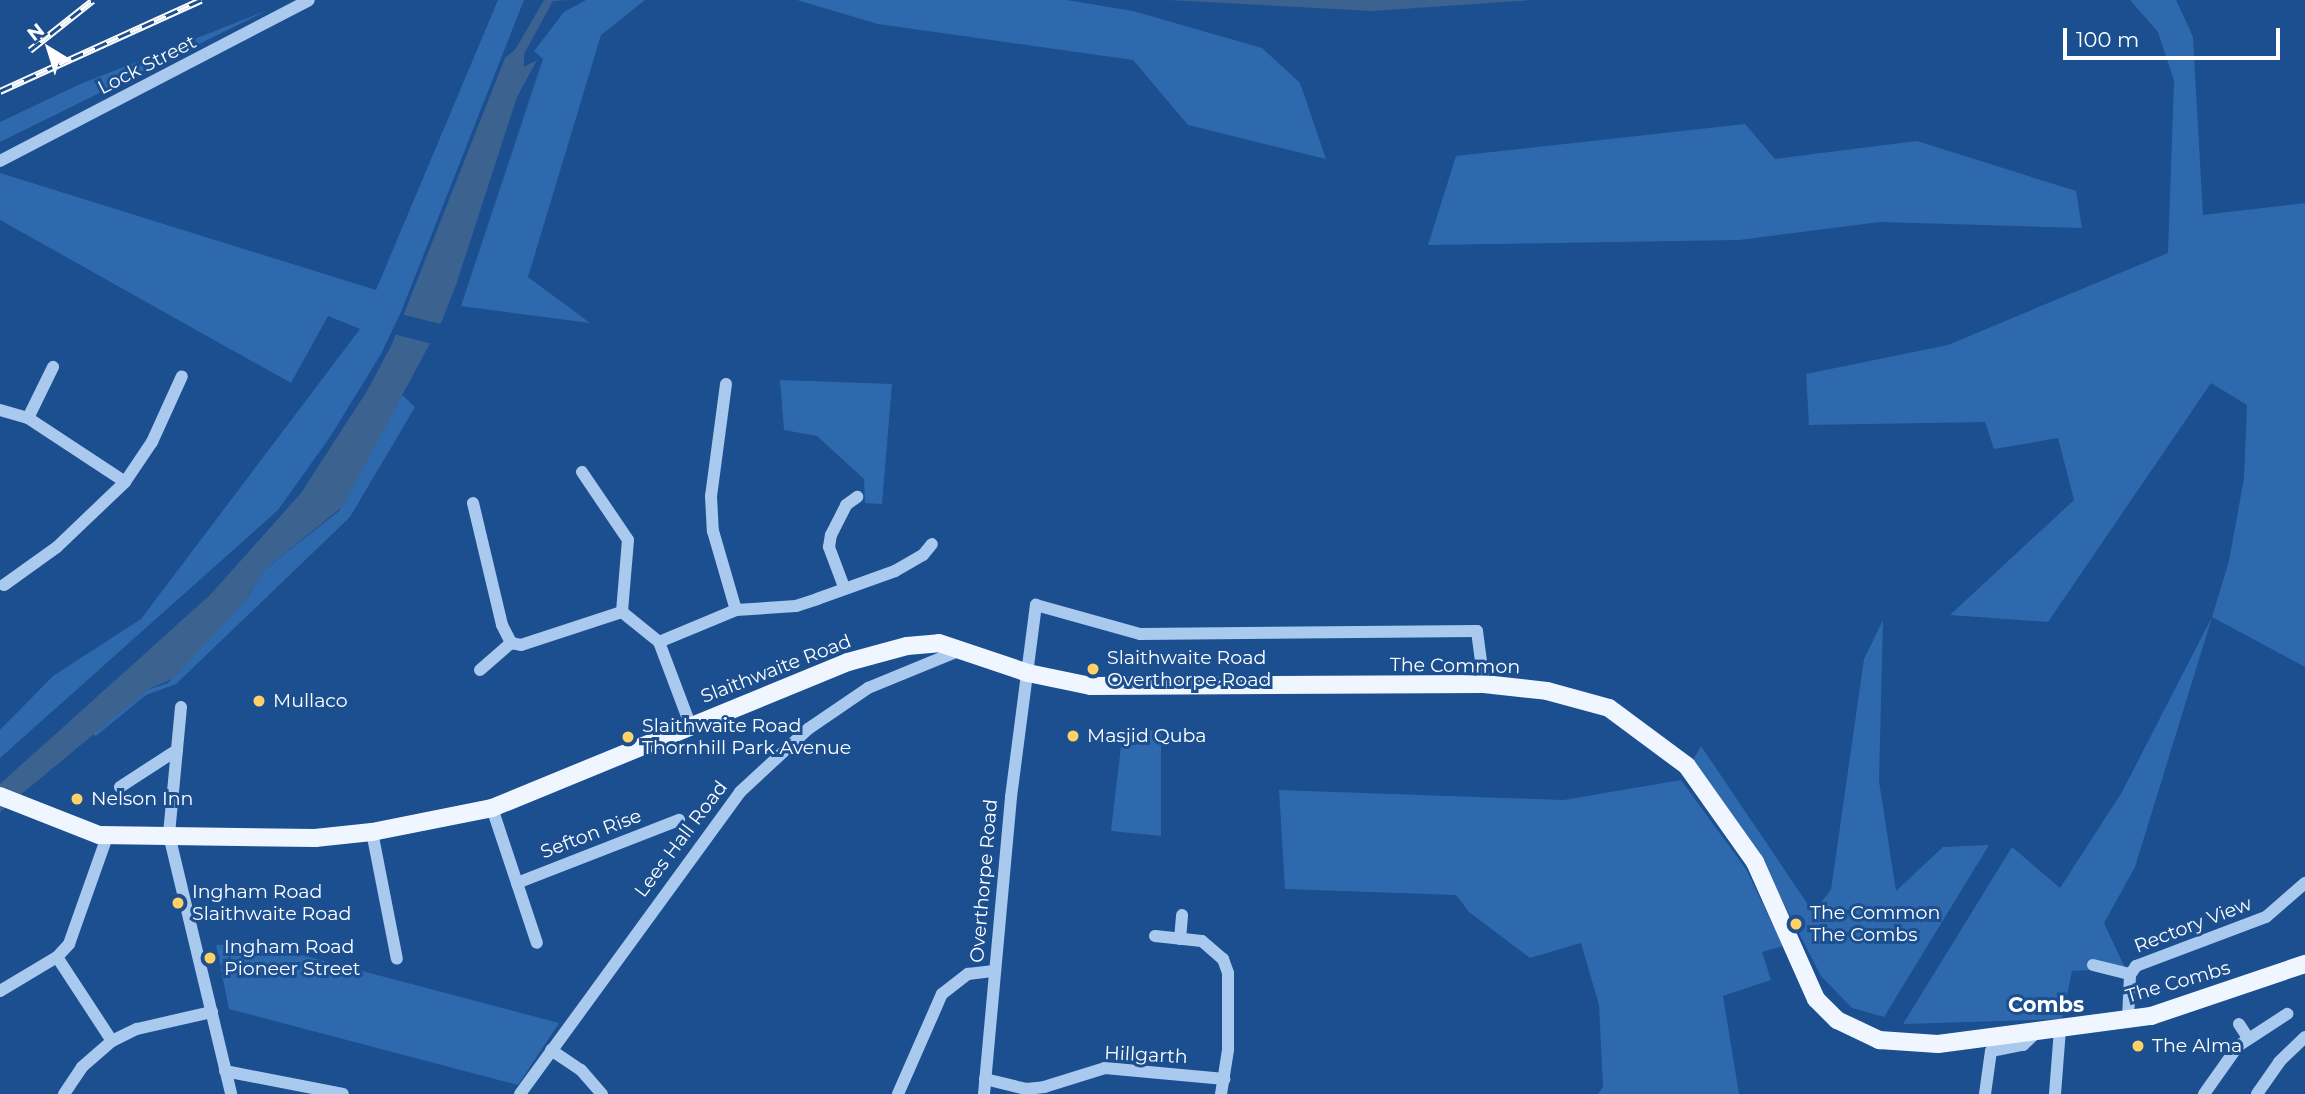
<!DOCTYPE html>
<style>
body{margin:0}
#map{position:relative;width:2305px;height:1094px;overflow:hidden;background:#1b4f8f;font-family:Montserrat,sans-serif}
div>[style]{position:absolute}
.green>*{inset:0;background:#2e69ad}
.water>*{inset:0;background:#3c6290}
.pier>*{inset:0;background:#1b4f8f}
.minor>*{height:12px;margin:-6px;padding:0 6px;transform-origin:6px;border-radius:6px;background:#a9c9ee}
.major>*{height:18px;margin:-9px;padding:0 9px;transform-origin:9px;border-radius:9px;background:#f0f6ff}
.rail>*{height:7px;margin-top:-3.5px;transform-origin:0;background:repeating-linear-gradient(90deg,#1b4f8f 0 13px,#fff 0 26px);box-sizing:border-box;border-block:2px solid #fff}
.dots>*{width:19px;height:19px;translate:-50% -50%;box-sizing:border-box;border:4px solid #1b4f8f;border-radius:50%}
span{translate:-50% -50%;white-space:nowrap;text-align:center;line-height:1.15;-webkit-text-stroke:6px #1b4f8f;paint-order:stroke}
.street-label{font-size:19px;color:#fff}
.poi-label{font-size:19px;color:#fff}
.left{translate:0 -50%;text-align:left}
.neighbourhood-label{font-size:21px;color:#fff;font-weight:700}
.north{position:absolute;left:14px;top:14px;width:70px;height:70px;-webkit-text-stroke:5px #1b4f8f;paint-order:stroke;rotate:322deg;font-size:19px;font-weight:700;line-height:28px;text-align:center;color:#fff}
.north::after{content:'';display:block;margin:auto;width:24px;height:32px;background:#fff;clip-path:polygon(50% 0,100% 100%,50% 72%,0 100%)}
.scale{position:absolute;left:2063px;top:28px;width:217px;height:32px;box-sizing:border-box;border:4px solid #fff;border-top:0;padding-left:9px;font-size:21px;line-height:24px;white-space:nowrap;color:#fff;-webkit-text-stroke:5px #1b4f8f;paint-order:stroke}
</style>
<div id="map">
<div class="green">
<div style="clip-path:polygon(498px 0,524px 0,401px 312px,381px 354px,330px 437px,278px 510px,0 758px,0 730px,53px 676px,141px 619px,360px 329px,328px 316px,291px 383px,0 220px,0 173px,376px 290px)"></div>
<div style="clip-path:polygon(586px 0,645px 0,601px 35px,528px 277px,590px 323px,461px 306px,543px 59px,534px 51px,564px 12px)"></div>
<div style="clip-path:polygon(797px 0,1067px 0,1133px 11px,1262px 48px,1300px 83px,1326px 159px,1188px 125px,1133px 60px,878px 24px)"></div>
<div style="clip-path:polygon(2130px 0,2176px 0,2193px 37px,2203px 215px,2305px 203px,2305px 667px,2212px 617px,2135px 867px,2104px 923px,2125px 968px,2072px 971px,2062px 1019px,1903px 1024px,2012px 847px,2060px 888px,2122px 792px,2212px 617px,2229px 561px,2244px 478px,2247px 405px,2211px 383px,2048px 622px,1950px 615px,2074px 500px,2058px 438px,1994px 449px,1985px 422px,1809px 425px,1806px 374px,1948px 345px,2168px 253px,2174px 81px,2158px 32px)"></div>
<div style="clip-path:polygon(268px 10px,0 142px,0 122px,78px 85px)"></div>
<div style="clip-path:polygon(1745px 124px,1775px 159px,1917px 141px,2076px 191px,2082px 228px,1880px 222px,1739px 240px,1428px 245px,1456px 156px)"></div>
<div style="clip-path:polygon(780px 380px,892px 384px,882px 504px,865px 503px,864px 479px,817px 436px,784px 430px)"></div>
<div style="clip-path:polygon(402px 395px,415px 407px,350px 517px,176px 684px,146px 695px,96px 736px,91px 734px,147px 690px,168px 683px,249px 596px,263px 571px,339px 511px)"></div>
<div style="clip-path:polygon(1883px 620px,1879px 781px,1896px 891px,1943px 847px,1989px 845px,1884px 1017px,1852px 1008px,1821px 976px,1764px 865px,1693px 760px,1701px 746px,1813px 912px,1831px 890px,1864px 659px)"></div>
<div style="clip-path:polygon(1123px 729px,1161px 731px,1161px 836px,1111px 831px)"></div>
<div style="clip-path:polygon(1681px 780px,1746px 869px,1783px 946px,1762px 952px,1771px 980px,1723px 996px,1739px 1094px,1598px 1094px,1603px 1087px,1599px 1005px,1581px 943px,1530px 958px,1469px 912px,1456px 895px,1285px 889px,1279px 790px,1564px 800px)"></div>
<div style="clip-path:polygon(256px 943px,559px 1023px,518px 1085px,229px 1009px,216px 945px)"></div>
</div>
<div class="water">
<div style="clip-path:polygon(544px 0,569px 0,553px 1px,524px 54px,524px 67px,537px 60px,517px 97px,456px 285px,441px 323px,342px 507px,263px 571px,249px 596px,174px 678px,147px 690px,0 812px,0 784px,210px 595px,301px 493px,367px 391px,392px 344px,505px 58px,515px 50px)"></div>
<div style="clip-path:polygon(1168px 0,1533px 0,1372px 11px)"></div>
</div>
<div class="pier">
<div style="clip-path:polygon(401px 314px,444px 325px,433px 344px,393px 334px)"></div>
</div>
<div class="minor">
<div style="left:0;top:161px;width:348px;rotate:-27.5deg"></div>
<div style="left:726px;top:384px;width:113px;rotate:97.6deg"></div>
<div style="left:711px;top:496px;width:35px;rotate:87deg"></div>
<div style="left:713px;top:531px;width:82px;rotate:73.8deg"></div>
<div style="left:0;top:410px;width:29px;rotate:16deg"></div>
<div style="left:28px;top:418px;width:116px;rotate:33.4deg"></div>
<div style="left:28px;top:418px;width:57px;rotate:-63.9deg"></div>
<div style="left:582px;top:472px;width:82px;rotate:55.9deg"></div>
<div style="left:628px;top:540px;width:72px;rotate:94.8deg"></div>
<div style="left:622px;top:612px;width:48px;rotate:39deg"></div>
<div style="left:659px;top:642px;width:88px;rotate:69.3deg"></div>
<div style="left:473px;top:503px;width:125px;rotate:76.6deg"></div>
<div style="left:502px;top:625px;width:20px;rotate:63deg"></div>
<div style="left:511px;top:643px;width:10px;rotate:11deg"></div>
<div style="left:521px;top:645px;width:106px;rotate:-18.1deg"></div>
<div style="left:4px;top:585px;width:65px;rotate:-35.6deg"></div>
<div style="left:57px;top:547px;width:94px;rotate:-43.7deg"></div>
<div style="left:125px;top:482px;width:48px;rotate:-56deg"></div>
<div style="left:152px;top:442px;width:72px;rotate:-65.6deg"></div>
<div style="left:844px;top:587px;width:43px;rotate:-110.6deg"></div>
<div style="left:829px;top:547px;width:12px;rotate:-81deg"></div>
<div style="left:831px;top:535px;width:34px;rotate:-63deg"></div>
<div style="left:846px;top:505px;width:14px;rotate:-36deg"></div>
<div style="left:659px;top:642px;width:83px;rotate:-22.6deg"></div>
<div style="left:736px;top:610px;width:60px;rotate:-3.8deg"></div>
<div style="left:796px;top:606px;width:22px;rotate:-18deg"></div>
<div style="left:817px;top:599px;width:83px;rotate:-19.7deg"></div>
<div style="left:895px;top:571px;width:32px;rotate:-30deg"></div>
<div style="left:923px;top:555px;width:14px;rotate:-51deg"></div>
<div style="left:480px;top:670px;width:41px;rotate:-41.1deg"></div>
<div style="left:181px;top:707px;width:129px;rotate:95.4deg"></div>
<div style="left:169px;top:835px;width:266px;rotate:76.5deg"></div>
<div style="left:120px;top:787px;width:68px;rotate:-33deg"></div>
<div style="left:492px;top:808px;width:142px;rotate:71.6deg"></div>
<div style="left:372px;top:832px;width:129px;rotate:78.9deg"></div>
<div style="left:517px;top:883px;width:174px;rotate:-21.3deg"></div>
<div style="left:1155px;top:936px;width:47px;rotate:6.1deg"></div>
<div style="left:1202px;top:941px;width:28px;rotate:41deg"></div>
<div style="left:1223px;top:959px;width:15px;rotate:70deg"></div>
<div style="left:1228px;top:973px;width:77px;rotate:90deg"></div>
<div style="left:1228px;top:1050px;width:45px;rotate:99deg"></div>
<div style="left:1180px;top:939px;width:24px;rotate:-85deg"></div>
<div style="left:57px;top:957px;width:100px;rotate:56.8deg"></div>
<div style="left:2093px;top:965px;width:38px;rotate:14deg"></div>
<div style="left:0;top:991px;width:66px;rotate:-30.8deg"></div>
<div style="left:57px;top:957px;width:18px;rotate:-47deg"></div>
<div style="left:69px;top:944px;width:117px;rotate:-70.5deg"></div>
<div style="left:2128px;top:1019px;width:44px;rotate:-87.4deg"></div>
<div style="left:2130px;top:975px;width:11px;rotate:-56deg"></div>
<div style="left:2136px;top:966px;width:139px;rotate:-20.7deg"></div>
<div style="left:2266px;top:917px;width:52px;rotate:-41.1deg"></div>
<div style="left:2239px;top:1024px;width:17px;rotate:57deg"></div>
<div style="left:551px;top:1050px;width:36px;rotate:34deg"></div>
<div style="left:581px;top:1070px;width:32px;rotate:49deg"></div>
<div style="left:225px;top:1071px;width:120px;rotate:11deg"></div>
<div style="left:985px;top:1079px;width:42px;rotate:13.7deg"></div>
<div style="left:1026px;top:1089px;width:18px;rotate:-6deg"></div>
<div style="left:1044px;top:1087px;width:64px;rotate:-17.3deg"></div>
<div style="left:1105px;top:1068px;width:120px;rotate:5.3deg"></div>
<div style="left:64px;top:1094px;width:32px;rotate:-56deg"></div>
<div style="left:82px;top:1067px;width:40px;rotate:-41deg"></div>
<div style="left:112px;top:1041px;width:28px;rotate:-26deg"></div>
<div style="left:137px;top:1029px;width:77px;rotate:-12.8deg"></div>
<div style="left:520px;top:1094px;width:374px;rotate:-53.9deg"></div>
<div style="left:740px;top:792px;width:93px;rotate:-42.8deg"></div>
<div style="left:808px;top:729px;width:73px;rotate:-34.3deg"></div>
<div style="left:868px;top:688px;width:103px;rotate:-22.3deg"></div>
<div style="left:898px;top:1094px;width:109px;rotate:-66.3deg"></div>
<div style="left:942px;top:994px;width:33px;rotate:-38deg"></div>
<div style="left:968px;top:974px;width:26px;rotate:-7deg"></div>
<div style="left:984px;top:1094px;width:298px;rotate:-84.8deg"></div>
<div style="left:1011px;top:797px;width:194px;rotate:-82.6deg"></div>
<div style="left:1036px;top:605px;width:108px;rotate:15.6deg"></div>
<div style="left:1140px;top:634px;width:337px;rotate:-0.5deg"></div>
<div style="left:1477px;top:631px;width:53px;rotate:82.5deg"></div>
<div style="left:1985px;top:1094px;width:43px;rotate:-82.1deg"></div>
<div style="left:1991px;top:1051px;width:33px;rotate:-11deg"></div>
<div style="left:2023px;top:1045px;width:18px;rotate:-43deg"></div>
<div style="left:2055px;top:1094px;width:65px;rotate:-85.6deg"></div>
<div style="left:2204px;top:1094px;width:59px;rotate:-54.7deg"></div>
<div style="left:2238px;top:1046px;width:59px;rotate:-33.1deg"></div>
<div style="left:2257px;top:1094px;width:39px;rotate:-55deg"></div>
<div style="left:2279px;top:1062px;width:36px;rotate:-44deg"></div>
</div>
<div class="major">
<div style="left:0;top:796px;width:106px;rotate:21.5deg"></div>
<div style="left:99px;top:835px;width:216px;rotate:0.8deg"></div>
<div style="left:315px;top:838px;width:57px;rotate:-6deg"></div>
<div style="left:372px;top:832px;width:122px;rotate:-11.3deg"></div>
<div style="left:492px;top:808px;width:385px;rotate:-22.3deg"></div>
<div style="left:848px;top:662px;width:61px;rotate:-15.2deg"></div>
<div style="left:907px;top:646px;width:32px;rotate:-5deg"></div>
<div style="left:939px;top:643px;width:94px;rotate:18.6deg"></div>
<div style="left:1028px;top:673px;width:64px;rotate:11.7deg"></div>
<div style="left:1091px;top:686px;width:393px;rotate:-0.3deg"></div>
<div style="left:1484px;top:684px;width:63px;rotate:6.3deg"></div>
<div style="left:1547px;top:691px;width:64px;rotate:15.3deg"></div>
<div style="left:1609px;top:708px;width:97px;rotate:36.6deg"></div>
<div style="left:1687px;top:766px;width:118px;rotate:54.7deg"></div>
<div style="left:1755px;top:862px;width:150px;rotate:66deg"></div>
<div style="left:1816px;top:999px;width:30px;rotate:45deg"></div>
<div style="left:1837px;top:1020px;width:47px;rotate:25.5deg"></div>
<div style="left:1879px;top:1040px;width:59px;rotate:3.9deg"></div>
<div style="left:1938px;top:1044px;width:215px;rotate:-7.5deg"></div>
<div style="left:2151px;top:1016px;width:163px;rotate:-18.7deg"></div>
</div>
<div class="rail">
<div style="left:30px;top:50px;width:80px;rotate:-38.4deg"></div>
<div style="left:0;top:91px;width:221px;rotate:-24.4deg"></div>
</div>
<div class="dots">
<div style="left:1093px;top:669px;background:#ffd166"></div>
<div style="left:259px;top:701px;background:#ffd166"></div>
<div style="left:1073px;top:736px;background:#ffd166"></div>
<div style="left:628px;top:737px;background:#ffd166"></div>
<div style="left:77px;top:799px;background:#ffd166"></div>
<div style="left:178px;top:903px;background:#ffd166"></div>
<div style="left:1796px;top:924px;background:#ffd166"></div>
<div style="left:210px;top:958px;background:#ffd166"></div>
<div style="left:2138px;top:1046px;background:#ffd166"></div>
</div>
<div class="street-label">
<span style="left:147px;top:65px;rotate:-27deg">Lock Street</span>
<span style="left:1455px;top:666px;rotate:1deg">The Common</span>
<span style="left:776px;top:669px;rotate:-21deg">Slaithwaite Road</span>
<span style="left:591px;top:834px;rotate:-21deg">Sefton Rise</span>
<span style="left:681px;top:839px;rotate:-53deg">Lees Hall Road</span>
<span style="left:984px;top:881px;rotate:-85deg">Overthorpe Road</span>
<span style="left:2193px;top:925px;rotate:-21deg">Rectory View</span>
<span style="left:2178px;top:982px;rotate:-16deg">The Combs</span>
<span style="left:1146px;top:1055px;rotate:3deg">Hillgarth</span>
</div>
<div class="poi-label">
<span class="left" style="left:1107px;top:669px">Slaithwaite Road<br>Overthorpe Road</span>
<span class="left" style="left:273px;top:701px">Mullaco</span>
<span class="left" style="left:642px;top:737px">Slaithwaite Road<br>Thornhill Park Avenue</span>
<span class="left" style="left:1087px;top:736px">Masjid Quba</span>
<span class="left" style="left:91px;top:799px">Nelson Inn</span>
<span class="left" style="left:192px;top:903px">Ingham Road<br>Slaithwaite Road</span>
<span class="left" style="left:1810px;top:924px">The Common<br>The Combs</span>
<span class="left" style="left:224px;top:958px">Ingham Road<br>Pioneer Street</span>
<span class="left" style="left:2152px;top:1046px">The Alma</span>
</div>
<div class="neighbourhood-label">
<span style="left:2046px;top:1005px">Combs</span>
</div>
<div class="north">N</div>
<div class="scale">100 m</div>
</div>
